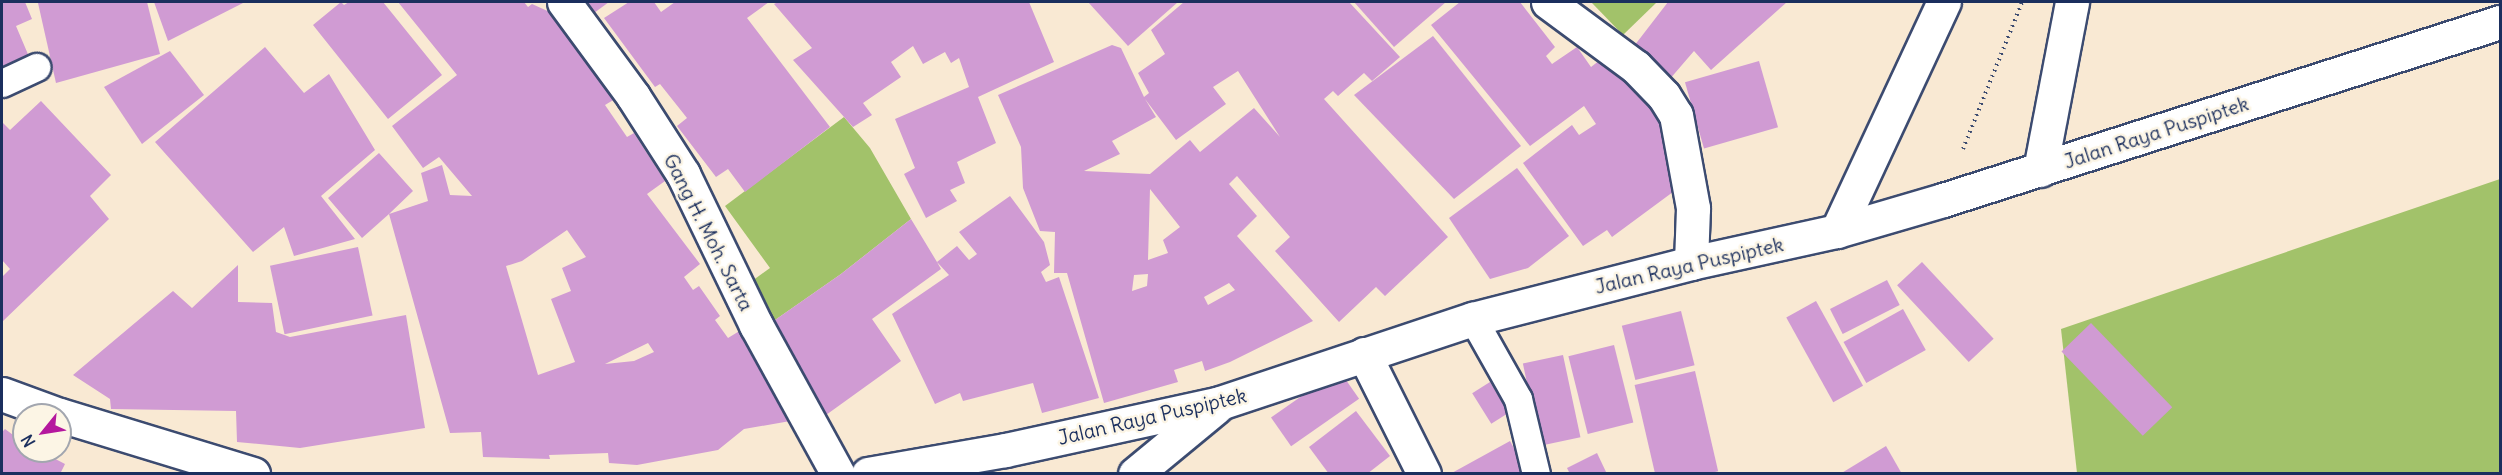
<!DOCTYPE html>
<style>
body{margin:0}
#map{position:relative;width:2502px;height:475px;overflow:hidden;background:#f9e9d3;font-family:Delius,sans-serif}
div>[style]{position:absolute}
.green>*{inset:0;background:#a2c26a}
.building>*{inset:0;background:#d09bd3;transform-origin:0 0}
.path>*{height:4px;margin-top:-2px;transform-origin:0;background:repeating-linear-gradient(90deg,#3c4b70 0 1.5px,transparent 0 6px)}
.roads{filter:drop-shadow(2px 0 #3c4b70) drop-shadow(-2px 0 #3c4b70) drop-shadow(0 2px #3c4b70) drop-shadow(0 -2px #3c4b70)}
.service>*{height:27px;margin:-13.5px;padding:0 13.5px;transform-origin:13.5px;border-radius:13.5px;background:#fff}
.minor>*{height:33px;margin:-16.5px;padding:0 16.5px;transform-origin:16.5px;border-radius:16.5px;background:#fff}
span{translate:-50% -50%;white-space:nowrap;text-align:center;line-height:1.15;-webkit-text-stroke:5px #fcf5e5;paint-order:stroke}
.street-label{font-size:20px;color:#1b2f5e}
.frame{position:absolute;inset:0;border:3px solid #1b2f5e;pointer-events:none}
.north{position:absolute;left:12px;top:403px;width:60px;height:60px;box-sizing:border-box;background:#fcf5e5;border:2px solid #a2a6af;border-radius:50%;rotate:240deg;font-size:16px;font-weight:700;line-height:24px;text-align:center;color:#1b2f5e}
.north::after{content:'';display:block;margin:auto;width:21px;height:27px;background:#b5179e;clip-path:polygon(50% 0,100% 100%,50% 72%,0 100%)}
</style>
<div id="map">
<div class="green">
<div style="clip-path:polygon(1591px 2px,1657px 2px,1623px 35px)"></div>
<div style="clip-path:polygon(844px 117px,870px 148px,911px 219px,841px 274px,765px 327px,752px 281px,770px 268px,725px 206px)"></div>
<div style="clip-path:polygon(2500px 179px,2500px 473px,2077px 473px,2061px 329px)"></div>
</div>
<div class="building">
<div style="clip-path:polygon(2px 2px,25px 2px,32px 19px,16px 26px,30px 59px,2px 70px)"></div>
<div style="clip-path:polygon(46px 2px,147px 2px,160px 54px,56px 83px,38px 3px)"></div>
<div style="clip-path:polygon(154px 2px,245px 2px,168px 41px)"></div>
<div style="clip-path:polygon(341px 2px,344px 5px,349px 2px,383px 2px,442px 75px,388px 119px,313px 25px)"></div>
<div style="clip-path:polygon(evenodd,398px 2px,524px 2px,528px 7px,532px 4px,552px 13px,615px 99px,605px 105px,627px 137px,634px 133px,665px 181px,647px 194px,700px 264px,684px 277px,693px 290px,699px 286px,720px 316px,715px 320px,728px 338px,746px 327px,796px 420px,744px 429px,718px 450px,637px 465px,609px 463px,608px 453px,549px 455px,550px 459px,483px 457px,481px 432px,450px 433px,389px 214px,362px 238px,328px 198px,379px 153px,413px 191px,389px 214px,428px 201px,421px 173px,442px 165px,450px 195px,472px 196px,439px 157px,423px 168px,392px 126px,457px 75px,398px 2px,567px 230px,586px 257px,562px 268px,571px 291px,551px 299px,575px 362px,538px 375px,506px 266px,522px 261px,567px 230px,398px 2px,648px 343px,654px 352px,634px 361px,605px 364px,648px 343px)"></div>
<div style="clip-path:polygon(585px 2px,609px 2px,594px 13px)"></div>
<div style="clip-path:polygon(629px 2px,654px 2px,661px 12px,675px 2px,769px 2px,747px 18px,830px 127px,745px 192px,728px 169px,716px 177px,677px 126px,687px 118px,660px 84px,655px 87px,604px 18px)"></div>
<div style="clip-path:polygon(778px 2px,1029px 2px,1054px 62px,978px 97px,996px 143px,957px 162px,965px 183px,950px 190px,957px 201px,926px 218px,904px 174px,915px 168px,895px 119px,969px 87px,959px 58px,951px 63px,945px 52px,923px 64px,913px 46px,891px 62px,901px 77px,863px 103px,872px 115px,853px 127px,793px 60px,812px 48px,774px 4px)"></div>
<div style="clip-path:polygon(1088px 2px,1178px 2px,1128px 46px)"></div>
<div style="clip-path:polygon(evenodd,1184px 2px,1349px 2px,1400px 57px,1372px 81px,1364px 73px,1338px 96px,1333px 91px,1324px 99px,1448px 237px,1385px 296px,1376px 287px,1339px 322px,1275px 251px,1290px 237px,1237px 176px,1229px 184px,1257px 216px,1237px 236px,1313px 321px,1230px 362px,1205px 371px,1202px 361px,1174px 370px,1178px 382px,1104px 403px,1067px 273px,1054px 273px,1055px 232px,1040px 231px,1023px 188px,1021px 147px,998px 95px,1112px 45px,1121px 48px,1144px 97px,1149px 93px,1138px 73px,1165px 54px,1151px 30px,1184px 2px,1238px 71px,1280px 137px,1254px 108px,1200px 152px,1190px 140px,1150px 174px,1084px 171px,1120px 154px,1112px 141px,1156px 117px,1145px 99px,1176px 140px,1226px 104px,1213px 87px,1238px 71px,1184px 2px,1150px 189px,1180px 227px,1163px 240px,1168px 253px,1148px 260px,1150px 189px,1184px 2px,1148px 274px,1147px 286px,1132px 291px,1134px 275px,1148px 274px,1184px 2px,1229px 283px,1235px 290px,1208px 305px,1204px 297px,1229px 283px)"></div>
<div style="clip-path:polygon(1354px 2px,1446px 2px,1394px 47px)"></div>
<div style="clip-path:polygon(1460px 2px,1520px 2px,1555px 47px,1546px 56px,1552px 64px,1577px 47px,1591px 67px,1604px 57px,1636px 93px,1642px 89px,1667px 117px,1677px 189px,1612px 237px,1607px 230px,1583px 246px,1523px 163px,1572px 125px,1579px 135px,1596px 124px,1584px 106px,1530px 146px,1431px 25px)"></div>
<div style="clip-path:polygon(1668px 2px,1787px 2px,1711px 70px,1694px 51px,1669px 80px,1631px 50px)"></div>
<div style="clip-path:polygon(1433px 36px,1521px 146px,1454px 199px,1354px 95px)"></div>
<div style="clip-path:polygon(265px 47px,304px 93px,329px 74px,375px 150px,321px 196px,355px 239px,294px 256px,284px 227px,253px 252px,155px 142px)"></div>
<div style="clip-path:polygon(170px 51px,204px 95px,142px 144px,104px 87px)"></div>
<div style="left:1759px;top:61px;width:69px;height:77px;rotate:74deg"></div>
<div style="clip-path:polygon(41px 101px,111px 175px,90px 196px,109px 219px,2px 322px,2px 277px,10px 269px,2px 260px,2px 122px,10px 130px)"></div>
<div style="clip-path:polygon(1517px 168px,1569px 236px,1528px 268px,1490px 279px,1449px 218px)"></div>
<div style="clip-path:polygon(1010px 196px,1044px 242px,1050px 265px,1041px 272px,1046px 282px,1059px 277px,1099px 398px,1042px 413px,1033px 383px,963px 401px,960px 393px,935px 404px,892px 314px,949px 275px,937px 262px,941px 269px,872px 319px,901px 361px,826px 415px,765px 327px,841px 274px,911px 219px,937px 262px,957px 246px,969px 260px,977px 254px,959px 232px)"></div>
<div style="left:358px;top:247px;width:70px;height:90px;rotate:78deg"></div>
<div style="left:1922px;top:262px;width:105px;height:34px;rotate:47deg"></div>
<div style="clip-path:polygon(238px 265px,238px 302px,272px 303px,276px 332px,290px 337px,406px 315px,425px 428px,300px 448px,237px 442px,236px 411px,111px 409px,110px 399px,73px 375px,173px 291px,192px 308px)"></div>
<div style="left:1887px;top:280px;width:28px;height:64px;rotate:63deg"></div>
<div style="left:1816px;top:301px;width:97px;height:34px;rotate:61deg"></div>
<div style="left:1903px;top:309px;width:47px;height:68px;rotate:61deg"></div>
<div style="left:1681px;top:311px;width:56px;height:61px;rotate:76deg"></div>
<div style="left:2091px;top:323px;width:117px;height:41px;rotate:46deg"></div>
<div style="left:1614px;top:345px;width:80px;height:47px;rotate:76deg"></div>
<div style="left:1563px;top:355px;width:84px;height:41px;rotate:78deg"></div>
<div style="left:1339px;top:370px;width:35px;height:83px;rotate:55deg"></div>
<div style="left:1695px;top:371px;width:103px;height:62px;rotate:77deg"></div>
<div style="left:1490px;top:382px;width:36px;height:21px;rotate:58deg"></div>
<div style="clip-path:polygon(1356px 411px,1390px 456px,1367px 474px,1329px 474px,1309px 447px)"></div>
<div style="clip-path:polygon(5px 429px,24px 443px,24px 451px,40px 451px,65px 464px,60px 474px,2px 474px,2px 432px)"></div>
<div style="clip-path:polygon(1510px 441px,1528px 474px,1450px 474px)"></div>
<div style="clip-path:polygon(1886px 446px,1902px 474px,1840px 474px)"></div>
<div style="clip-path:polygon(1597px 453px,1607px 474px,1570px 474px,1567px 468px)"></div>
</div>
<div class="path">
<div style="left:1963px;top:149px;width:158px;rotate:-68.1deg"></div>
</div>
<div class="roads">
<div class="service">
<div style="left:2px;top:83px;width:38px;rotate:-25deg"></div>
<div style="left:1473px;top:319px;width:92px;rotate:60.6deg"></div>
<div style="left:1518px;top:399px;width:77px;rotate:76.5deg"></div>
</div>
<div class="minor">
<div style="left:564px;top:2px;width:117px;rotate:53.7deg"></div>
<div style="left:633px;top:96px;width:93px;rotate:57.3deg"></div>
<div style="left:683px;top:174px;width:168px;rotate:64.2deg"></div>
<div style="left:756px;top:325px;width:170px;rotate:61.2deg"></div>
<div style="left:1548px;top:2px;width:109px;rotate:36.5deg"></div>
<div style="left:1636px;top:67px;width:40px;rotate:46deg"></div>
<div style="left:1664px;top:96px;width:22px;rotate:58deg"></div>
<div style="left:1676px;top:115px;width:95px;rotate:79.6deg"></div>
<div style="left:1693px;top:208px;width:55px;rotate:92.1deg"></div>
<div style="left:2040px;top:170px;width:171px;rotate:-79.2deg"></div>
<div style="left:1837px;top:231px;width:253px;rotate:-65deg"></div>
<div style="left:1364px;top:354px;width:134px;rotate:63.4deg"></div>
<div style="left:2px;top:394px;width:61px;rotate:20.2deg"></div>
<div style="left:60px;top:415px;width:202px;rotate:17deg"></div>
<div style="left:868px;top:474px;width:139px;rotate:-9.9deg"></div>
<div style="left:1005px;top:450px;width:220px;rotate:-12.3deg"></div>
<div style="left:1220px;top:403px;width:267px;rotate:-18.4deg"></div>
<div style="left:1473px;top:319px;width:225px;rotate:-14.4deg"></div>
<div style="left:1691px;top:263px;width:149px;rotate:-12.4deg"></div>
<div style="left:1837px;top:231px;width:110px;rotate:-16.3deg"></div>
<div style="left:1943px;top:200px;width:585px;rotate:-17.72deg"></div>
<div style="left:1135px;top:474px;width:104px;rotate:-39.5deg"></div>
</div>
</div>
<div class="street-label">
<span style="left:2156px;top:132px;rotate:-18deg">Jalan Raya Puspiptek</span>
<span style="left:709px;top:232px;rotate:63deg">Gang H. Moh. Sarta</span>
<span style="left:1689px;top:265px;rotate:-13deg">Jalan Raya Puspiptek</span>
<span style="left:1152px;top:416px;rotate:-13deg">Jalan Raya Puspiptek</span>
</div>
<div class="frame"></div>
<div class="north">N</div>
</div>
